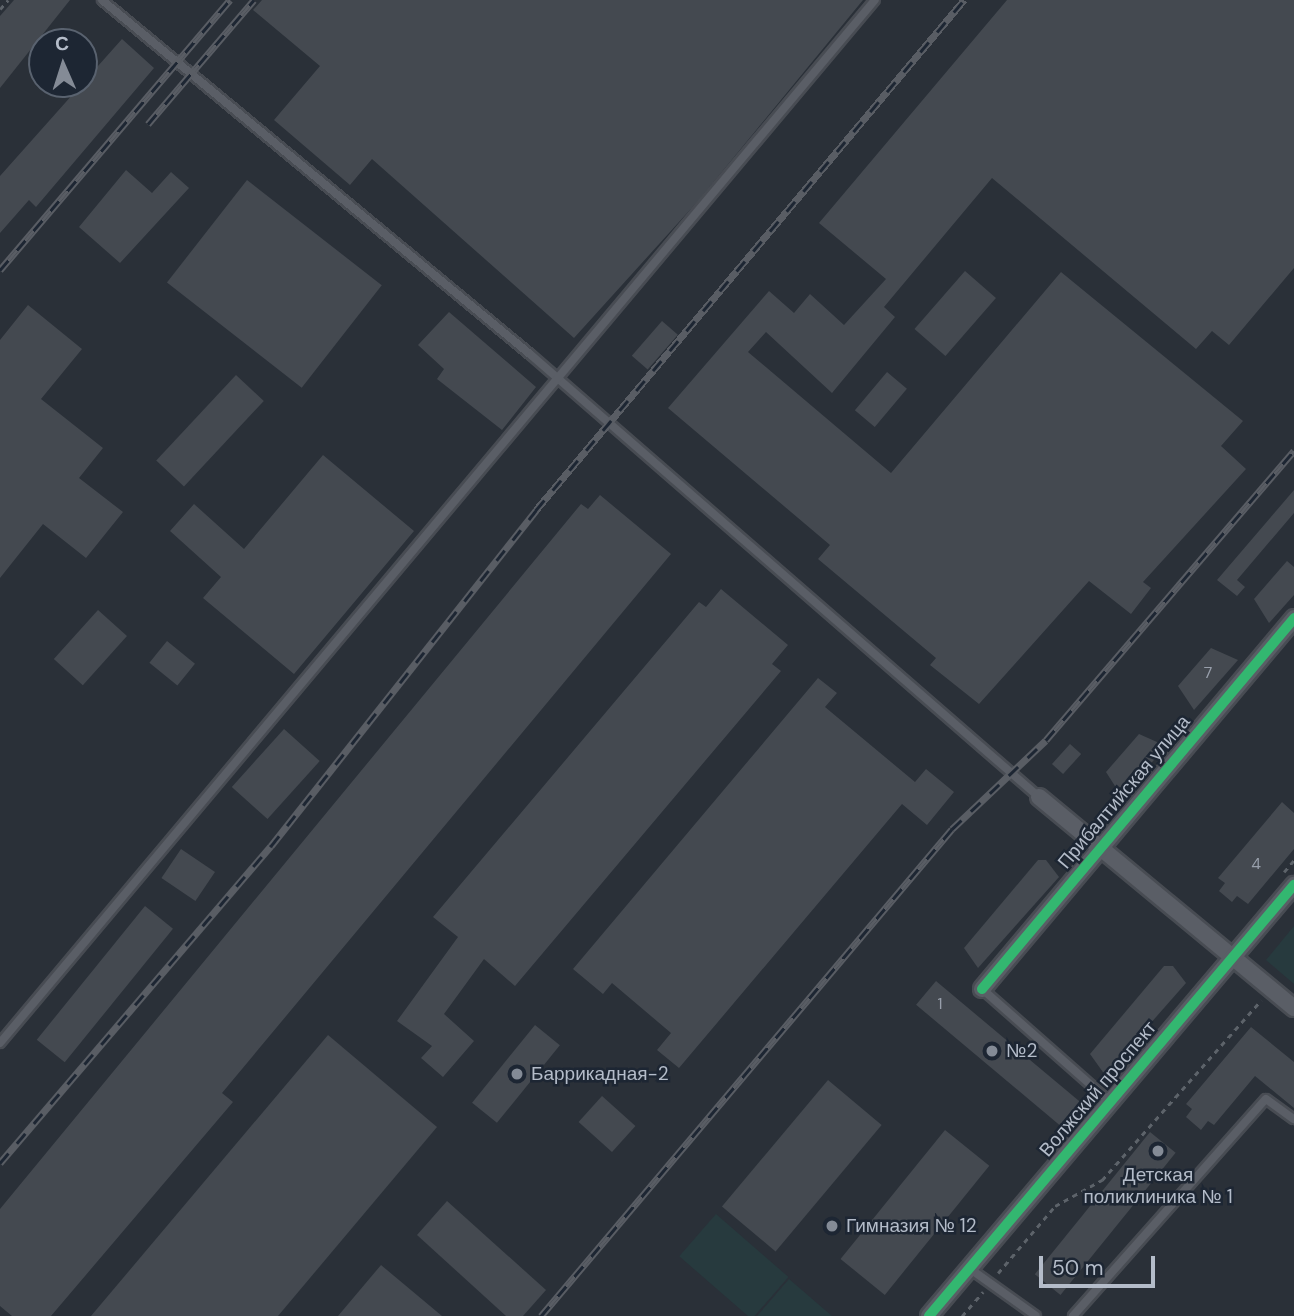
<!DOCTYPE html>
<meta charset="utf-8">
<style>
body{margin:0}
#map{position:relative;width:1294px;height:1316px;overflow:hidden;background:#2a3038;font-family:"DM Sans",sans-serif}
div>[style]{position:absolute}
.green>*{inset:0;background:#273a3e;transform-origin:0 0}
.building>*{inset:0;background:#444950;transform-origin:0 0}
.path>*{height:2.5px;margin-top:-1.25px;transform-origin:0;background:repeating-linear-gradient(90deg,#5d636a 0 5px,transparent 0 10px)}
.roads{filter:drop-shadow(2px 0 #484c53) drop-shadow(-2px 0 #484c53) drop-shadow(0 2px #484c53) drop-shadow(0 -2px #484c53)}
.lane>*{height:8px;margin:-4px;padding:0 4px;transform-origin:4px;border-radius:4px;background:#5a5e66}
.street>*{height:16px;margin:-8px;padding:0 8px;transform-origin:8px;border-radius:8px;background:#5a5e66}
.rail>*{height:7px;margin-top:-3.5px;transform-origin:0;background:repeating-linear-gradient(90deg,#1d2633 0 13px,#595d64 0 26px);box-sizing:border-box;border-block:2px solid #595d64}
.cycleway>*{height:10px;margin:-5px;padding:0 5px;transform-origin:5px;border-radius:5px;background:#33b770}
.dots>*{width:19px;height:19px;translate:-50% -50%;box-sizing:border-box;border:4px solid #1d2633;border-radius:50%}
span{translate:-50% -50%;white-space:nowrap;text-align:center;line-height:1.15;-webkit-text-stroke:5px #1d2633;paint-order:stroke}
.number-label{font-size:16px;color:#989fab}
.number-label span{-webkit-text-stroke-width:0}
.street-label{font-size:19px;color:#b4bcc9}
.poi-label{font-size:19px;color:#b4bcc9}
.left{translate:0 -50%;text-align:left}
.north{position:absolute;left:28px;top:28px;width:70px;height:70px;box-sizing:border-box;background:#1d2633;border:2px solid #59626f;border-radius:50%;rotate:357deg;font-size:19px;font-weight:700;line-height:28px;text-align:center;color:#b4bcc9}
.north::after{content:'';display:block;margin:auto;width:24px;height:32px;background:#848b96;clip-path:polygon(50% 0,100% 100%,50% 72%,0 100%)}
.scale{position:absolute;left:1039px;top:1256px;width:116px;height:32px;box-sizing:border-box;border:4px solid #b4bcc9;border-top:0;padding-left:9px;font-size:21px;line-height:24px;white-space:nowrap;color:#b4bcc9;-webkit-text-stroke:5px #1d2633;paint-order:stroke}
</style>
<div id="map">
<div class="green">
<div style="clip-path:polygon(1294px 926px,1294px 984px,1266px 960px)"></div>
<div style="left:716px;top:1214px;width:96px;height:56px;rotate:41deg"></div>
<div style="clip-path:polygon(789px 1279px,832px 1316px,757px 1316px)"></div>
</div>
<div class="building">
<div style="clip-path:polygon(14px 0,70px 0,0 88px,0 16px)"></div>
<div style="clip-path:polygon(262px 0,863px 0,698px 201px,574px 338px,372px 159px,350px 185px,274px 120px,320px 66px,253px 10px)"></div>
<div style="clip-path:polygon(1007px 0,1294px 0,1294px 268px,1229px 345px,1212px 331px,1196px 349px,992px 178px,884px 307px,895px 317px,832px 393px,766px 332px,748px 352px,891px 473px,1061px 272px,1243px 421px,1221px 446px,1246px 469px,1143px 582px,1151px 588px,1131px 614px,1089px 581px,979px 704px,930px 665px,936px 658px,818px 559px,830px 545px,668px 408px,769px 291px,794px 313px,810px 294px,844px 325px,886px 279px,819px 223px)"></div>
<div style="clip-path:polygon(122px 39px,154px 68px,36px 207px,29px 200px,0 233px,0 176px)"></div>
<div style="clip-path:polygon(126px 170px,152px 193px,171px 172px,189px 188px,120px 263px,79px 227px)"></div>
<div style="left:247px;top:180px;width:171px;height:130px;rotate:38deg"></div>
<div style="left:965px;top:271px;width:41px;height:77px;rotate:41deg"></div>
<div style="clip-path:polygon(28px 305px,82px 349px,41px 399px,103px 448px,79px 478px,123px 512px,86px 558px,43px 524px,0 578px,0 340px)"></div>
<div style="clip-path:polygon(449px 312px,536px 387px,502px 430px,437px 379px,444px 369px,418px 345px)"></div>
<div style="left:662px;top:321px;width:21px;height:46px;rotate:41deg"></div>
<div style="left:887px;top:372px;width:26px;height:50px;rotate:40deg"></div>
<div style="left:236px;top:375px;width:38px;height:117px;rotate:43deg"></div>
<div style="clip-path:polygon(323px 455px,414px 531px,294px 674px,203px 598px,221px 577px,170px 531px,194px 504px,244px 549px)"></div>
<div style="clip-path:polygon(1294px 490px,1294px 513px,1237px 580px,1245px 587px,1237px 596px,1217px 580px)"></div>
<div style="clip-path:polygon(600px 495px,671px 554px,222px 1093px,233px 1102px,51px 1316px,12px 1316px,0 1306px,0 1209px,581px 504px,588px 509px)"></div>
<div style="clip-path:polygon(1287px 561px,1294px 567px,1294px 595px,1269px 623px,1254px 599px)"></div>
<div style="clip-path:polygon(721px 589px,788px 645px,772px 664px,781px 671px,515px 986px,484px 959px,444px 1014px,474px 1041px,443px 1077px,421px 1058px,432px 1046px,397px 1021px,458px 937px,433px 917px,699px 602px,706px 607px)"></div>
<div style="left:98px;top:610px;width:39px;height:66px;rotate:42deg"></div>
<div style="left:167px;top:641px;width:36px;height:28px;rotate:39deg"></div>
<div style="clip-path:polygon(1211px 648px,1238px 660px,1194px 710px,1178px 686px)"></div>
<div style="clip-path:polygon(818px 678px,837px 693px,825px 707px,915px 782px,926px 769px,954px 792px,927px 825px,902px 804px,679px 1068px,657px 1050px,671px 1033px,612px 983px,603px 994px,573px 969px)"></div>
<div style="left:284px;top:729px;width:48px;height:78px;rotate:42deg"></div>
<div style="clip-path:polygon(1139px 734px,1166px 746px,1122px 797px,1106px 772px)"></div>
<div style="left:1070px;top:744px;width:15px;height:27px;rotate:42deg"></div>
<div style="clip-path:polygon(1282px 802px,1294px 813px,1294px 849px,1248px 904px,1237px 896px,1232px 902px,1219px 891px,1225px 883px,1218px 878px)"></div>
<div style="left:181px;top:849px;width:41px;height:35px;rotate:34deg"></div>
<div style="clip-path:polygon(1038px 860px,1046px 860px,1059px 877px,978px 968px,964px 948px)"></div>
<div style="left:145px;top:906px;width:36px;height:172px;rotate:39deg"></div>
<div style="clip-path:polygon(1164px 966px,1173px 966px,1186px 983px,1105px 1075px,1090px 1054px)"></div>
<div style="left:936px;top:981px;width:193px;height:31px;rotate:40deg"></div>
<div style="left:535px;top:1025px;width:32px;height:100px;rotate:39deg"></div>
<div style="clip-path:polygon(1251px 1027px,1294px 1062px,1294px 1108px,1255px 1076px,1214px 1125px,1208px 1121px,1201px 1130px,1186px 1117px,1192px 1109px,1186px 1104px)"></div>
<div style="clip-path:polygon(328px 1035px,437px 1127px,278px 1316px,91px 1316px)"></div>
<div style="left:828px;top:1080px;width:70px;height:165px;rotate:40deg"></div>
<div style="left:602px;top:1096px;width:45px;height:35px;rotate:42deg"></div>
<div style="left:945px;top:1130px;width:57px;height:166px;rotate:39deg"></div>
<div style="left:1150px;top:1132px;width:33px;height:183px;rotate:39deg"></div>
<div style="clip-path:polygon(447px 1201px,546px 1290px,523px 1316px,506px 1316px,417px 1235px)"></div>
<div style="clip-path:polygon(381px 1265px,442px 1316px,338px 1316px)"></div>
</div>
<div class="path">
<div style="left:0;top:9px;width:12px;rotate:-48deg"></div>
<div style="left:1284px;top:872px;width:16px;rotate:-50deg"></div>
<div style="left:998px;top:1273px;width:88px;rotate:-49.6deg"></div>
<div style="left:1055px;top:1206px;width:54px;rotate:-29deg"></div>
<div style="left:1102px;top:1180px;width:240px;rotate:-48.5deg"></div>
<div style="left:962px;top:1316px;width:32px;rotate:-49deg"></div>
</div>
<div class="roads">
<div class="lane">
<div style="left:102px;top:0;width:557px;rotate:39.61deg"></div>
<div style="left:531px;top:355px;width:673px;rotate:41.03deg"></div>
<div style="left:982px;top:989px;width:171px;rotate:41.4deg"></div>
<div style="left:0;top:1043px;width:1361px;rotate:-50.01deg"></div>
<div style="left:969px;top:1268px;width:82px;rotate:35.6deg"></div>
<div style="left:1073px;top:1316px;width:290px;rotate:-48.4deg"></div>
<div style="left:1266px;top:1099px;width:34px;rotate:36deg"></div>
</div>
<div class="street">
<div style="left:1039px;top:797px;width:331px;rotate:39.6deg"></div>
<div style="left:982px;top:989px;width:485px;rotate:-49.9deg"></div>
<div style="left:929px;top:1316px;width:565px;rotate:-49.74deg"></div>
</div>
</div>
<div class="rail">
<div style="left:148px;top:124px;width:163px;rotate:-49.5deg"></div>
<div style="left:0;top:270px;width:355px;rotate:-49.6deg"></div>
<div style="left:0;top:1163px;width:417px;rotate:-49.5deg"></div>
<div style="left:271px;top:846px;width:428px;rotate:-51.7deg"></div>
<div style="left:536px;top:510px;width:666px;rotate:-50deg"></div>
<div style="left:541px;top:1316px;width:637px;rotate:-49.84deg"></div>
<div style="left:952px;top:829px;width:129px;rotate:-43.4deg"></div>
<div style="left:1046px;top:740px;width:381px;rotate:-49.4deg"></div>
</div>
<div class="cycleway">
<div style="left:982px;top:989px;width:485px;rotate:-49.9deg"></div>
<div style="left:929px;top:1316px;width:565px;rotate:-49.74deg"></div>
</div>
<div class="dots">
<div style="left:992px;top:1051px;background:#848b96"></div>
<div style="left:517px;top:1074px;background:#848b96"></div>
<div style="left:1158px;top:1151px;background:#848b96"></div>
<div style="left:832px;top:1226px;background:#848b96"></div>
</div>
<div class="number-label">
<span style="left:1208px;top:673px">7</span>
<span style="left:1256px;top:864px">4</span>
<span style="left:940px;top:1004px">1</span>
</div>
<div class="street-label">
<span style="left:1124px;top:792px;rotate:-50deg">Прибалтийская улица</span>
<span style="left:1098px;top:1089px;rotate:-50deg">Волжский проспект</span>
</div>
<div class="poi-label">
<span class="left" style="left:1006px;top:1051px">№2</span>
<span class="left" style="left:531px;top:1074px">Баррикадная-2</span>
<span style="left:1158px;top:1186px">Детская<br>поликлиника № 1</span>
<span class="left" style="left:846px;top:1226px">Гимназия № 12</span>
</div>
<div class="north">С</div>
<div class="scale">50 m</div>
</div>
